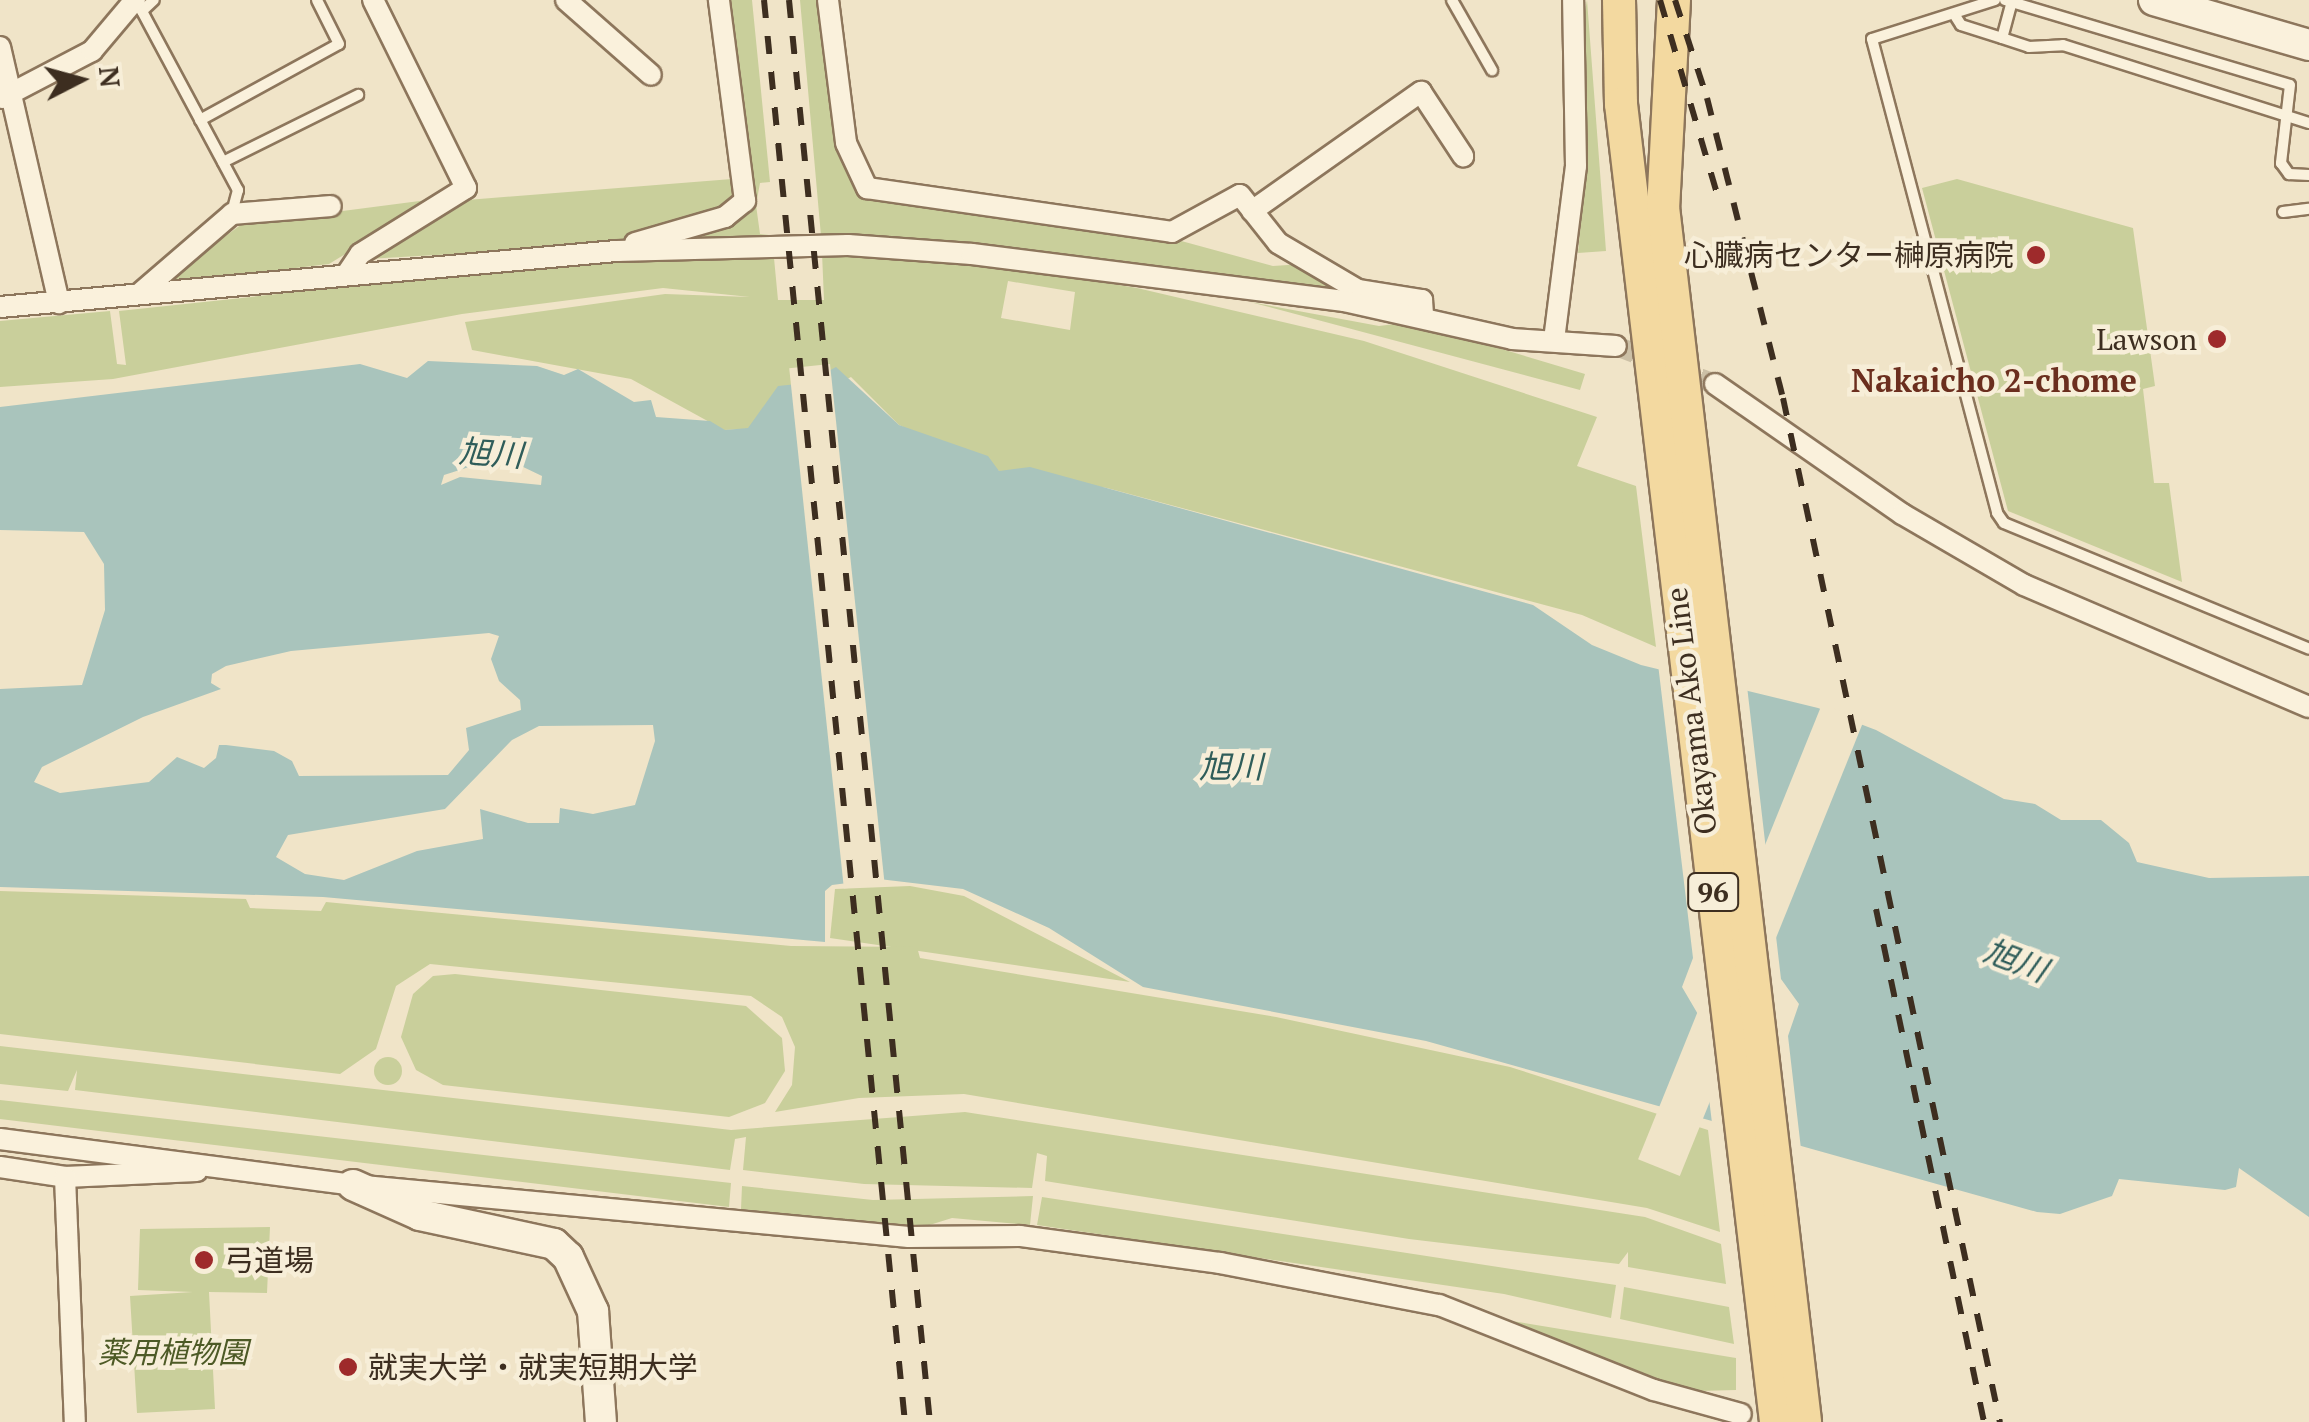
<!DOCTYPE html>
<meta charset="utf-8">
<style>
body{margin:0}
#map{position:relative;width:2309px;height:1422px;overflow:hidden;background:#f0e4c8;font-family:"PT Serif","Noto Sans JP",serif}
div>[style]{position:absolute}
.green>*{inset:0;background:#c9cf9b}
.round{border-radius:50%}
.water>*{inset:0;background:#a9c4bc}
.pier>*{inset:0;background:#f0e4c8;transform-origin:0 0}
.street-tunnel>*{height:20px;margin-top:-10px;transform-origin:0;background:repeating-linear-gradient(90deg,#ccc0a6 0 20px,transparent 0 30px)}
.roads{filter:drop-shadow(2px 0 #8d765c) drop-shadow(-2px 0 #8d765c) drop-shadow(0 2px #8d765c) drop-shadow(0 -2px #8d765c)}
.lane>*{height:10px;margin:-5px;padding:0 5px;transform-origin:5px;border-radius:5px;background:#faf1dc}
.street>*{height:20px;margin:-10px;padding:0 10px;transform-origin:10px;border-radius:10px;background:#faf1dc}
.secondary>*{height:30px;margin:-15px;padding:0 15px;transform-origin:15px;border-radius:15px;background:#faf1dc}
.primary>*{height:32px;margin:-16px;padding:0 16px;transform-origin:16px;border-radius:16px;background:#f3d9a0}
.rail>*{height:6px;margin-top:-3px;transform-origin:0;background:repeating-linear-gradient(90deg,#3d2e20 0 18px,transparent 0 36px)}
.dots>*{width:28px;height:28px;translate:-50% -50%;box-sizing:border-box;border:5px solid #f7eed8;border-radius:50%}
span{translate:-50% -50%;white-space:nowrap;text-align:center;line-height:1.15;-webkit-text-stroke:9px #f7eed8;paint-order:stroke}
.shield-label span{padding:2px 8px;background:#f7eed8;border:2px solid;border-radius:8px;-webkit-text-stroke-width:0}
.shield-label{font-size:28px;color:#3d2e20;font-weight:700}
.poi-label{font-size:30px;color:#3d2e20}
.right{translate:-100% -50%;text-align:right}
.left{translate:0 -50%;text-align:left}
.street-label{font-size:30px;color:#3d2e20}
.park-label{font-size:30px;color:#4d5a26;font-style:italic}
.neighbourhood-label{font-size:32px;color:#6b2e1e;font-weight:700}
.water-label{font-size:32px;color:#2f5d5a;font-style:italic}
.north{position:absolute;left:30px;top:30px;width:100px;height:100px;-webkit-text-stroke:8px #f7eed8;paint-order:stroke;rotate:84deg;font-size:28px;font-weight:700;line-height:40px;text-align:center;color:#3d2e20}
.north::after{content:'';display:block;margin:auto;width:35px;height:45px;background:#3d2e20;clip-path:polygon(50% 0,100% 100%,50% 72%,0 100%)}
</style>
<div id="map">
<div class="green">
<div style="clip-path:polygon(727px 0,752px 0,770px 182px,760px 183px,756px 205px,760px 234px,769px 235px,770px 242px,643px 244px,743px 216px,752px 205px)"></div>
<div style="clip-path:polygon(800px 0,822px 0,855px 180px,1174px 239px,1273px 266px,1303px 264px,1352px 292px,821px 236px)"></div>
<div style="clip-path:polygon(1587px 0,1606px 251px,1578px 253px,1585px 179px,1582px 29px)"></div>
<div style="clip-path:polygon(732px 179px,741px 187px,734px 205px,609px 245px,367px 259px,467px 200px)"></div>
<div style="clip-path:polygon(1957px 179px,2133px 228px,2155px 386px,2143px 389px,2154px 483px,2169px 483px,2182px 582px,2008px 511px,1922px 188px)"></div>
<div style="clip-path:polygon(435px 199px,329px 264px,160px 284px,242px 224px)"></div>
<div style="clip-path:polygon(evenodd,822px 253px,972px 261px,1137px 288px,1364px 341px,1597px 417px,1577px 466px,1636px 486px,1656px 647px,1582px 615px,1107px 488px,999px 471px,899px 425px,851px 377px,748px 429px,724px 430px,631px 379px,472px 350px,465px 322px,665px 294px,750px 297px,663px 288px,462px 314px,113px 379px,0 387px,0 321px,110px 311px,117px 364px,126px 365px,119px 311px,532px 267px,744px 255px,774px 258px,778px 300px,824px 300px,822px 253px,1008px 281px,1075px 292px,1070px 330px,1001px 318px,1008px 281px)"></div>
<div style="clip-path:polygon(1250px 302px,1379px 326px,1411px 322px,1585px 374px,1580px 390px)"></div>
<div style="clip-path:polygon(910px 886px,964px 896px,1130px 982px,830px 938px,835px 889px)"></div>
<div style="clip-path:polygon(0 891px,246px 899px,250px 908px,321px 911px,326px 902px,791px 946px,917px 947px,920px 958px,1276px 1017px,1510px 1067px,1708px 1130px,1720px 1232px,1647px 1208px,964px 1094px,859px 1098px,775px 1112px,792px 1085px,795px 1047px,782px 1017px,751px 996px,430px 964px,396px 986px,376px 1049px,340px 1074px,0 1034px)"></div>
<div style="clip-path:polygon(455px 974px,746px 1006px,782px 1038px,785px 1071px,765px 1103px,729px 1117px,443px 1085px,416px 1070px,401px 1037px,413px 994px,433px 976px)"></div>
<div style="clip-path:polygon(0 1046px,731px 1130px,965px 1112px,1645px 1217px,1721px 1244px,1726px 1284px,1628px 1267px,1628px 1252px,1619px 1264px,1409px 1239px,1045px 1181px,1047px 1156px,1037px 1153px,1032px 1188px,864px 1184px,743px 1170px,746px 1137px,735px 1139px,730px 1170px,75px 1090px,77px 1070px,68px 1091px,0 1084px)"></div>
<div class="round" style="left:374px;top:1057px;width:28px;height:28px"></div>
<div style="clip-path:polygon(0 1100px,731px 1183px,729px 1207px,0 1119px)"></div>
<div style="clip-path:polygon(742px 1186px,873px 1200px,1033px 1196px,1030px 1225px,952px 1218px,920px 1228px,741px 1209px)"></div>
<div style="clip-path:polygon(1042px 1197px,1616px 1285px,1611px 1318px,1504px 1294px,1037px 1225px)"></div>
<div style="clip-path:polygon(270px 1227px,267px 1293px,209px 1292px,215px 1409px,137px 1413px,130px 1296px,193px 1292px,138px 1290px,140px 1229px)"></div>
<div style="clip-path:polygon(1624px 1287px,1729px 1307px,1734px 1344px,1620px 1319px)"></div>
<div style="clip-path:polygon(1506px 1320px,1736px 1358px,1736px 1390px,1698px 1391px,1613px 1365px)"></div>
</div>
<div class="water">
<div style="clip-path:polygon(evenodd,428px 361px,537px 366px,564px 375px,578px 369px,634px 402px,651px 400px,656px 417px,710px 421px,725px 430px,748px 428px,778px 386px,807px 383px,836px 367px,899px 425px,988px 456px,999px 471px,1030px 467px,1533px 605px,1592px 645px,1641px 665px,1818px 708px,1876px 730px,2004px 799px,2035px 804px,2061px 820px,2101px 820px,2129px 843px,2137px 862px,2209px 878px,2309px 876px,2309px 1217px,2239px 1168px,2236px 1187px,2225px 1190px,2119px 1179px,2112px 1196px,2060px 1214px,2037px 1212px,1426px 1041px,1143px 987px,1049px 928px,963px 889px,879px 879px,832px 885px,825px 891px,825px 942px,323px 897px,0 887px,0 689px,82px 685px,105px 610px,104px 564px,84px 532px,0 530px,0 407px,360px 364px,407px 378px,428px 361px,491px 460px,519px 465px,542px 476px,541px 485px,460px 477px,441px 485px,444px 475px,491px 460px,428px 361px,489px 633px,499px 636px,491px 659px,499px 681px,520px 700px,521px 710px,466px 728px,469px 750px,448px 775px,299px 776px,292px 761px,274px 751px,226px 745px,219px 745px,216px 758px,204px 768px,177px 757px,149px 782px,60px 793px,34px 782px,42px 767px,143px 717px,221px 689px,211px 683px,212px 674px,226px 666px,291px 651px,489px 633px,428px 361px,653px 725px,655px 741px,635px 805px,593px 814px,560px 808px,559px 823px,528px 823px,480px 809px,483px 839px,417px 851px,344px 880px,305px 874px,276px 857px,288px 835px,445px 809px,512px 740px,539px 726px,653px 725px)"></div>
</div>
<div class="pier">
<div style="left:830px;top:364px;width:523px;height:41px;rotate:84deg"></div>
<div style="clip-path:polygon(1658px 664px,1747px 686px,1781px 979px,1799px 1004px,1788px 1036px,1801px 1149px,1712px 1123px,1699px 1016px,1682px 987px,1693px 958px)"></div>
<div style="left:1822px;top:704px;width:45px;height:491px;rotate:22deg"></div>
</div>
<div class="street-tunnel">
<div style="left:1616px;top:346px;width:106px;rotate:21deg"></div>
</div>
<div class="roads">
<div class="lane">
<div style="left:136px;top:0;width:216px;rotate:61.8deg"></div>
<div style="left:238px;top:190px;width:24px;rotate:105deg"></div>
<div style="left:1452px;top:0;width:81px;rotate:60.3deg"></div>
<div style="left:1995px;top:0;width:129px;rotate:162.4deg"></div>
<div style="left:1872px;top:39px;width:490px;rotate:75.2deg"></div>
<div style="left:1997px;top:513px;width:12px;rotate:55deg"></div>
<div style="left:2004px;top:523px;width:330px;rotate:22.4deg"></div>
<div style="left:2005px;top:0;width:297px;rotate:16.6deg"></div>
<div style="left:2290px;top:85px;width:79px;rotate:96.6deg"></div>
<div style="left:2281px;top:163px;width:14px;rotate:54deg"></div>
<div style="left:2289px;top:174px;width:20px;rotate:3deg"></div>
<div style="left:2012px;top:1px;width:38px;rotate:105deg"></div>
<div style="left:2002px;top:38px;width:28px;rotate:18deg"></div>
<div style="left:2029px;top:47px;width:34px;rotate:-3deg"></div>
<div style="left:2063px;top:45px;width:258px;rotate:17.6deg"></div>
<div style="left:142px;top:11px;width:16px;rotate:-43deg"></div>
<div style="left:1956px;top:17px;width:9px;rotate:58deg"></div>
<div style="left:1961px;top:25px;width:43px;rotate:17.6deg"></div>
<div style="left:200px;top:120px;width:158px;rotate:-28.7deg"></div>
<div style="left:339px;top:44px;width:49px;rotate:-116.6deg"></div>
<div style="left:223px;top:162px;width:151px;rotate:-26.4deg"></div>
<div style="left:2283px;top:212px;width:26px;rotate:-7deg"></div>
</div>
<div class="street">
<div style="left:566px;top:0;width:113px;rotate:41.4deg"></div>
<div style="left:828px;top:0;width:144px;rotate:82.8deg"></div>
<div style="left:846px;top:143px;width:50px;rotate:65deg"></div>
<div style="left:867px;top:188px;width:308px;rotate:8.2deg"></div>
<div style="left:1172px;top:232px;width:77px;rotate:-28.6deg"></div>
<div style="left:1240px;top:195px;width:61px;rotate:51.6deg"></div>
<div style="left:1278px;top:243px;width:93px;rotate:30.4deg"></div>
<div style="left:1358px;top:290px;width:65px;rotate:8.9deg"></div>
<div style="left:1422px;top:300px;width:15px;rotate:86deg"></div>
<div style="left:0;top:47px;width:263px;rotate:77deg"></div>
<div style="left:2px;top:98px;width:102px;rotate:-27.6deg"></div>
<div style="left:92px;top:51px;width:67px;rotate:-49.9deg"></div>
<div style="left:1252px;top:211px;width:207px;rotate:-35.2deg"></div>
<div style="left:1421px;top:92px;width:77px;rotate:56.7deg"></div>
<div style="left:635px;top:243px;width:94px;rotate:-16.1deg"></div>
<div style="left:725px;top:217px;width:26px;rotate:-39deg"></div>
<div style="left:745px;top:201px;width:203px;rotate:-97.4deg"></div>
<div style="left:348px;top:272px;width:22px;rotate:-56deg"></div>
<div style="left:360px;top:254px;width:125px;rotate:-31.9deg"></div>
<div style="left:466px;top:188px;width:210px;rotate:-116.3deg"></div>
<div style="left:139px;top:294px;width:123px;rotate:-40.7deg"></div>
<div style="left:232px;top:214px;width:99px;rotate:-4.6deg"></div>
<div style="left:0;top:307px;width:620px;rotate:-5.19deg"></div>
<div style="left:617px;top:251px;width:231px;rotate:-1.5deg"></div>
<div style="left:848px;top:245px;width:124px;rotate:4.2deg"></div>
<div style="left:972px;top:254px;width:375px;rotate:7.2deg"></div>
<div style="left:1344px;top:301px;width:172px;rotate:12.7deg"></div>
<div style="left:1512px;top:339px;width:104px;rotate:3.9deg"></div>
<div style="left:1554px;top:340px;width:175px;rotate:-82.8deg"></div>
<div style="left:1576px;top:166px;width:166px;rotate:-91deg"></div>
<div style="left:1715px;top:384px;width:228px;rotate:34.8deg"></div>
<div style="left:1902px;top:514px;width:141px;rotate:30.2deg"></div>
<div style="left:2024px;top:585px;width:310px;rotate:23.2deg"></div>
<div style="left:0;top:1139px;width:356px;rotate:7.4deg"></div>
<div style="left:353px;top:1185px;width:558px;rotate:5.34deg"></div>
<div style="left:909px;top:1237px;width:111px;rotate:-0.5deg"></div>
<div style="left:1020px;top:1236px;width:202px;rotate:7.7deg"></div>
<div style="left:1220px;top:1263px;width:223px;rotate:10.9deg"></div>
<div style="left:1439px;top:1305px;width:231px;rotate:21.6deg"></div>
<div style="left:1654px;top:1390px;width:90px;rotate:15.4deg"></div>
<div style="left:0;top:1167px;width:66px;rotate:8.7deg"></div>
<div style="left:65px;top:1177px;width:132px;rotate:-2.6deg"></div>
<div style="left:65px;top:1177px;width:245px;rotate:87.7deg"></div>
</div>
<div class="secondary">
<div style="left:2154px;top:0;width:161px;rotate:16.2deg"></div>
<div style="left:353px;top:1185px;width:73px;rotate:24.1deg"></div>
<div style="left:420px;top:1215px;width:137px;rotate:12.2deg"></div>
<div style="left:554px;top:1244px;width:19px;rotate:43deg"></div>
<div style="left:568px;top:1257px;width:60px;rotate:65.2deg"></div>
<div style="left:593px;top:1311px;width:111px;rotate:85.9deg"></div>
</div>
<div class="primary">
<div style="left:1619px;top:0;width:104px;rotate:88.9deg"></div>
<div style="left:1621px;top:104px;width:1327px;rotate:83.29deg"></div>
<div style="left:1674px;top:0;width:207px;rotate:93deg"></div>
<div style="left:1663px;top:207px;width:1223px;rotate:83.33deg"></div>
</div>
</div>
<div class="rail">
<div style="left:764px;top:0;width:1429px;rotate:84.34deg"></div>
<div style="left:789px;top:0;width:1429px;rotate:84.34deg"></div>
<div style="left:1660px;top:0;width:205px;rotate:73.6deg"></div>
<div style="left:1675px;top:0;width:103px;rotate:71.9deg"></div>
<div style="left:1707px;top:98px;width:309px;rotate:75.8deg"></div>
<div style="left:1783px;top:398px;width:1047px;rotate:78.04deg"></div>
<div style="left:1876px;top:909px;width:524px;rotate:78.11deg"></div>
</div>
<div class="dots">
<div style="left:2036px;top:255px;background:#9e2a2b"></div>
<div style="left:2217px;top:339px;background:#9e2a2b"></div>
<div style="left:204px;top:1260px;background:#9e2a2b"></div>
<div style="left:348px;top:1367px;background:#9e2a2b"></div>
</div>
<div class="shield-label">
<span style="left:1713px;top:892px">96</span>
</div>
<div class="poi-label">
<span class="right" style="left:2014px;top:255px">心臓病センター榊原病院</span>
<span class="right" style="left:2197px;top:339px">Lawson</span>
<span class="left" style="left:224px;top:1260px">弓道場</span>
<span class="left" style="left:368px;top:1367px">就実大学・就実短期大学</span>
</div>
<div class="street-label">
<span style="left:1691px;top:711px;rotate:-97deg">Okayama Ako Line</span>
</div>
<div class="park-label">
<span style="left:173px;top:1352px">薬用植物園</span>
</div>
<div class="neighbourhood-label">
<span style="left:1994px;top:380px">Nakaicho 2-chome</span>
</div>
<div class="water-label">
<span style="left:491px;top:453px;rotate:4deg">旭川</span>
<span style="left:1231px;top:766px">旭川</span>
<span style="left:2016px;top:960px;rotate:21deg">旭川</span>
</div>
<div class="north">N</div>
</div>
